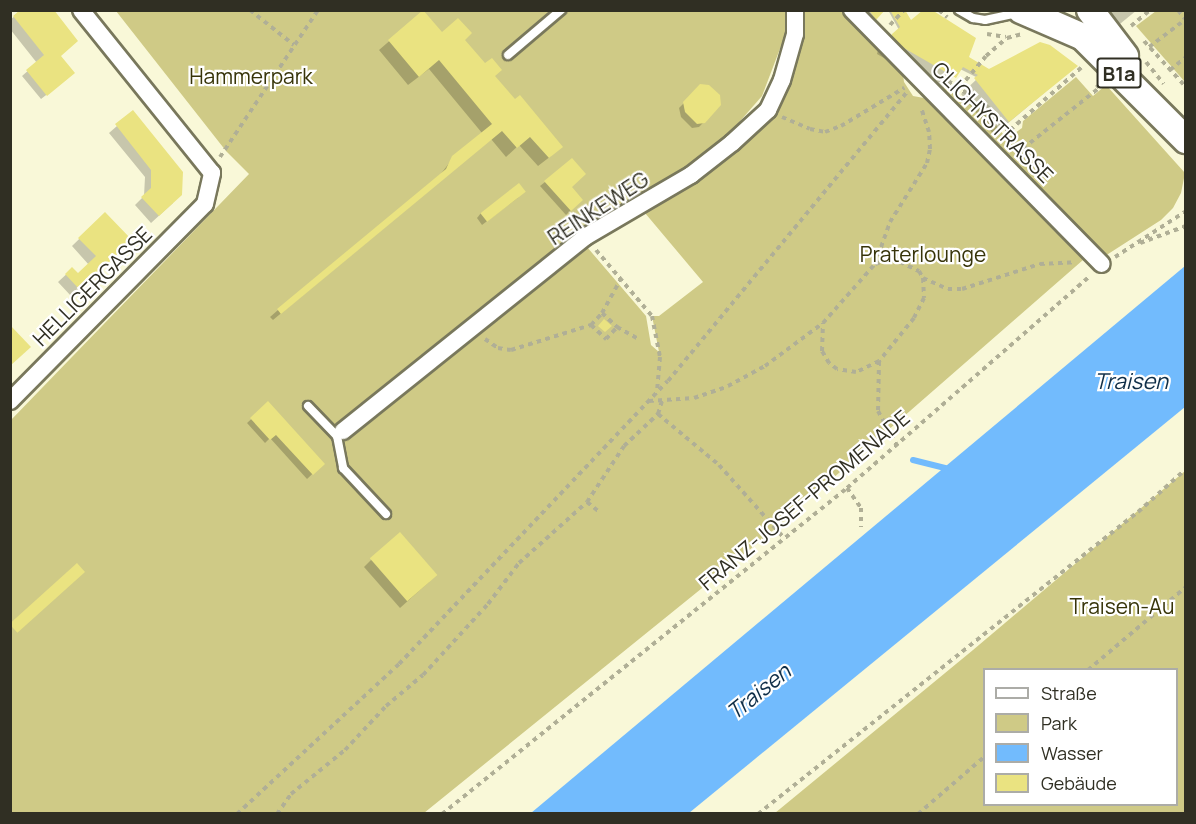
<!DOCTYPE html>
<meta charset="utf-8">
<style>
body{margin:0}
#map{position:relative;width:1196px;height:824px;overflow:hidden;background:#f9f8d8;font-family:Manrope,sans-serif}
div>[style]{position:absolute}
.green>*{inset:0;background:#cfca86}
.water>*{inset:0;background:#72bbfd}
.shadow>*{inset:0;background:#0003}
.stream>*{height:6px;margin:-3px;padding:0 3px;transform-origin:3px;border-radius:3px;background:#72bbfd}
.building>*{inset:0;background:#eae381;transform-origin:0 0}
.path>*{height:4px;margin-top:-2px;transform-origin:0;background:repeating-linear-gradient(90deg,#b0af96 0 4.5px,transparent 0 9px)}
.roads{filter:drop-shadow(2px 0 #79785c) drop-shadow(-2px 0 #79785c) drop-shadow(0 2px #79785c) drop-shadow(0 -2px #79785c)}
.lane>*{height:8px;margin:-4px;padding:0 4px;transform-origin:4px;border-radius:4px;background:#fff}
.street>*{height:16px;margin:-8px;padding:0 8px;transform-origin:8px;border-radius:8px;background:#fff}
.primary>*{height:26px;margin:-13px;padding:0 13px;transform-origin:13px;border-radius:13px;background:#fff}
span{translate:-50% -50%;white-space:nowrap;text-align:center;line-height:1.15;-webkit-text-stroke:4.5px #fff;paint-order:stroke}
.shield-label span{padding:2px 4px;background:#fff;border:2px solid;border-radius:4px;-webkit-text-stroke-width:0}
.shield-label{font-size:20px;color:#302f23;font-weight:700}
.park-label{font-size:21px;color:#373409}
.street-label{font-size:21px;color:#302f23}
.water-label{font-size:22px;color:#0f2e48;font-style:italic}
.frame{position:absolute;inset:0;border:12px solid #302f23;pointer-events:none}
.legend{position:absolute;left:983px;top:668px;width:195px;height:138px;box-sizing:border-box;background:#fff;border:2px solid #acaca7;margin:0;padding:8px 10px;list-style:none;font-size:18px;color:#302f23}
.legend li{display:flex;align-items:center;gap:12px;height:30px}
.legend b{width:30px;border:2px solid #acaca7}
</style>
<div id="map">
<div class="green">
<div style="clip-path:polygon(116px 11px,787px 11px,786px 33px,762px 96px,727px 136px,686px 170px,636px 201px,400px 396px,587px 247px,646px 316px,651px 345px,659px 352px,652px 316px,659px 316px,703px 282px,645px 213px,695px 181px,768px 119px,783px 98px,792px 78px,803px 36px,802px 11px,841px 11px,903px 74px,904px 82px,913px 96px,924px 98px,1083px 260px,769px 534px,424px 813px,11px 814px,11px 420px,249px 174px,226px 151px)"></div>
<div style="clip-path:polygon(1156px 11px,1185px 11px,1185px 82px,1136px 26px)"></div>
<div style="clip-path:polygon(1076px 77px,1093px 96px,1106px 85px,1185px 173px,1181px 193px,1173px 208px,1161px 220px,1105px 256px,930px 80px,984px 110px,1003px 134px,1011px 136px,1022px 128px,1023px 121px)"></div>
<div style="clip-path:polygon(evenodd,1185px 471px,1185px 813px,775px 813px,973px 650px,1185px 471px,984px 670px,1176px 670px,1176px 804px,984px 804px,984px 670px)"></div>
</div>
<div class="water">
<div style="clip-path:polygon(1185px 266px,1185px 407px,689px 813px,531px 813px)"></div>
</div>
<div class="shadow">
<div style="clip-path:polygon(22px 10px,59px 56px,68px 78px,41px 99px,22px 76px,37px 63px,10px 29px,10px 20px)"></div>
<div style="clip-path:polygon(844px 10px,883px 10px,861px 33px)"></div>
<div style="clip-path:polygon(888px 10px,904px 10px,909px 19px,986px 69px,1076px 66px,994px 135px,961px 94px,978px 78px,960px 69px,941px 91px,877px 54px,878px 50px,899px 30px)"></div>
<div style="clip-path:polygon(1100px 10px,1137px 10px,1115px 28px)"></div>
<div style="clip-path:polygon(423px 12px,441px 34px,463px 40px,494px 77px,551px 156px,538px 166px,519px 145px,506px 157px,491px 139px,273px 320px,270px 317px,278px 310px,440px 175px,453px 158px,482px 133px,429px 69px,408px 85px,379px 50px)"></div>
<div style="clip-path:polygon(701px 86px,720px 105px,699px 127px,692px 128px,681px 117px,679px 108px)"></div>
<div style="clip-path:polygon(133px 112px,173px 203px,151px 223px,135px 205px,144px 196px,145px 177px,109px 133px)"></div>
<div style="clip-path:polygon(545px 182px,570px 187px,581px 200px,566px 215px,540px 186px)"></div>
<div style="clip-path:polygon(519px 197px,482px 225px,477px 218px,481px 213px)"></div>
<div style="clip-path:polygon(105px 214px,130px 240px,71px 296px,58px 282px,72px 269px,78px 275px,89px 265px,72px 246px)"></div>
<div style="clip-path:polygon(268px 404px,323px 464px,307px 479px,270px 438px,265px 443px,247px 423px)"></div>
<div style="clip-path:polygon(371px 560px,429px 582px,400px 608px,364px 567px)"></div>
</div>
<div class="stream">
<div style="left:913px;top:460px;width:34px;rotate:14deg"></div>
</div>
<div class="building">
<div style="clip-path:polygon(20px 10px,54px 10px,78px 41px,61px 56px,75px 73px,47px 96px,26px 70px,44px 55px,13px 16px)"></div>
<div style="clip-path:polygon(423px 10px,442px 32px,458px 18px,472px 33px,465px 40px,485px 63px,492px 58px,502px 70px,495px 76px,515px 99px,520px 95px,563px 147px,549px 158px,530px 137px,517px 148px,502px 131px,281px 314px,277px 309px,446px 169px,452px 156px,492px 124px,439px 60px,419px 77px,388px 40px)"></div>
<div style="clip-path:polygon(869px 10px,885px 10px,876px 20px)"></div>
<div style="clip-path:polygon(890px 10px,905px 10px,911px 20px,923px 10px,932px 10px,976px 38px,969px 57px,989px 69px,1040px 42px,1050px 45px,1078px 66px,1009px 122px,974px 78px,978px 75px,963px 67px,956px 78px,890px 40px,892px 34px,900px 27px)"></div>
<div style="clip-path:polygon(700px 84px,709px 85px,720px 95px,721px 105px,705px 123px,697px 124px,685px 112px,683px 102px)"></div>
<div style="clip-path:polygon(133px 110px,183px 172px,182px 195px,159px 216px,141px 197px,151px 188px,151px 170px,115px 124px)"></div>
<div style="clip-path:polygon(572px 158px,586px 174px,572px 187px,583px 200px,571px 211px,544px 181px)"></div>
<div style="left:519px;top:183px;width:11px;height:49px;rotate:52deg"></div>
<div style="clip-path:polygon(105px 212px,132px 240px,80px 290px,65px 274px,72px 267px,78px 273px,96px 256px,78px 238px)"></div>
<div style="clip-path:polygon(604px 319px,612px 326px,605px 332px,598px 326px)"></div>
<div style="clip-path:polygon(10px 325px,31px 347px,10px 366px)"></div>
<div style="clip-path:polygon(268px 401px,325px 464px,313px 475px,276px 435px,270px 440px,250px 418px)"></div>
<div style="left:400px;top:532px;width:57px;height:40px;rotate:49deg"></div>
<div style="left:77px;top:563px;width:12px;height:91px;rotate:48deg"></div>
</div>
<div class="path">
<div style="left:250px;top:10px;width:56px;rotate:38.5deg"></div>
<div style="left:939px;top:10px;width:11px;rotate:41deg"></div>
<div style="left:1178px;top:10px;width:11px;rotate:52deg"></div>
<div style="left:890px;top:25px;width:21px;rotate:-47deg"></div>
<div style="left:1131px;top:26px;width:25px;rotate:-40deg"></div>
<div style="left:987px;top:34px;width:19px;rotate:9deg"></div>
<div style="left:1144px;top:41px;width:62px;rotate:47.6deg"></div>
<div style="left:1149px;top:47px;width:46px;rotate:-37.1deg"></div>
<div style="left:1146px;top:62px;width:28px;rotate:51deg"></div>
<div style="left:1170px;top:70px;width:21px;rotate:-39deg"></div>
<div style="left:948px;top:81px;width:49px;rotate:33.4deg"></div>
<div style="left:989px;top:108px;width:26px;rotate:53deg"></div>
<div style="left:1005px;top:129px;width:5px;rotate:11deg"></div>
<div style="left:1010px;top:130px;width:96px;rotate:-41.2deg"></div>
<div style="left:960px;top:87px;width:40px;rotate:-50deg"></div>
<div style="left:986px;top:56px;width:28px;rotate:-41deg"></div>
<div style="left:1007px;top:38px;width:16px;rotate:-15deg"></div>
<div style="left:782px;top:117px;width:30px;rotate:23deg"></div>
<div style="left:810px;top:129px;width:15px;rotate:11deg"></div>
<div style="left:825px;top:132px;width:17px;rotate:-21deg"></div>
<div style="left:841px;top:126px;width:74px;rotate:-31.1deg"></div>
<div style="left:1016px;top:154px;width:106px;rotate:-38.5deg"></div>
<div style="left:1099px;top:88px;width:4px;rotate:-124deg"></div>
<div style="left:220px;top:157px;width:177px;rotate:-56.3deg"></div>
<div style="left:1140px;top:243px;width:49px;rotate:-20.3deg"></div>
<div style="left:596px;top:250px;width:87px;rotate:49.7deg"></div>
<div style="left:652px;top:316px;width:42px;rotate:79deg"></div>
<div style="left:660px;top:357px;width:35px;rotate:95deg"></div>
<div style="left:1115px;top:257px;width:85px;rotate:-32.9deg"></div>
<div style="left:892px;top:258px;width:30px;rotate:26deg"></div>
<div style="left:919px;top:271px;width:8px;rotate:60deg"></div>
<div style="left:923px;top:278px;width:20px;rotate:87deg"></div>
<div style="left:924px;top:298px;width:22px;rotate:117deg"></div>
<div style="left:914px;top:318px;width:55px;rotate:129.1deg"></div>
<div style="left:879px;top:361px;width:25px;rotate:154deg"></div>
<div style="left:856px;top:372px;width:19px;rotate:-171deg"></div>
<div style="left:837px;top:369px;width:10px;rotate:-143deg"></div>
<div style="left:829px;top:363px;width:14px;rotate:-120deg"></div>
<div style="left:822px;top:351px;width:28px;rotate:-88deg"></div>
<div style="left:823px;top:323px;width:79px;rotate:-48.6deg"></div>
<div style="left:875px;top:264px;width:18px;rotate:-19deg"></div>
<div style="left:875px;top:264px;width:45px;rotate:-70.3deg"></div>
<div style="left:890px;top:222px;width:70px;rotate:-57.9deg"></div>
<div style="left:927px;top:163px;width:14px;rotate:-78deg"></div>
<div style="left:930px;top:149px;width:17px;rotate:-93deg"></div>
<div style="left:929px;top:132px;width:26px;rotate:-108deg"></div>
<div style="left:923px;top:278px;width:27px;rotate:24deg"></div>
<div style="left:948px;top:289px;width:14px"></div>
<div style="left:962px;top:289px;width:82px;rotate:-17.8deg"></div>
<div style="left:1040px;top:264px;width:35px;rotate:-3deg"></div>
<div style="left:602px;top:313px;width:21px;rotate:43deg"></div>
<div style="left:617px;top:327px;width:23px;rotate:29deg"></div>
<div style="left:591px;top:325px;width:21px;rotate:43deg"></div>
<div style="left:606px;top:339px;width:16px;rotate:-47deg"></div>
<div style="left:485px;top:339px;width:16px;rotate:35deg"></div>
<div style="left:498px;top:348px;width:13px;rotate:9deg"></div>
<div style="left:511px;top:350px;width:84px;rotate:-17.4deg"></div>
<div style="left:591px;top:325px;width:16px;rotate:-47deg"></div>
<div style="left:602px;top:313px;width:39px;rotate:-61deg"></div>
<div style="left:879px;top:361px;width:50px;rotate:91.1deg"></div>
<div style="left:878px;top:411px;width:39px;rotate:61deg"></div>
<div style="left:649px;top:401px;width:45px;rotate:-3.8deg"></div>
<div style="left:694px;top:398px;width:36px;rotate:-19deg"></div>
<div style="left:728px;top:386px;width:42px;rotate:-28.4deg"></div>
<div style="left:765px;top:366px;width:72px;rotate:-36.6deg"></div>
<div style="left:658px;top:414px;width:80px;rotate:39.9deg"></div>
<div style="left:719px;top:465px;width:98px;rotate:48.3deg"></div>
<div style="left:847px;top:488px;width:24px;rotate:55deg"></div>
<div style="left:861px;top:508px;width:19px;rotate:90deg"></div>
<div style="left:587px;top:502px;width:14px;rotate:39deg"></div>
<div style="left:1088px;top:670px;width:128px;rotate:-40.3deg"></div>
<div style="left:237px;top:814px;width:221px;rotate:-42.8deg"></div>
<div style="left:399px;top:664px;width:390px;rotate:-46.5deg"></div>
<div style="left:668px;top:381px;width:376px;rotate:-50.4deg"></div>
<div style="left:277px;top:814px;width:24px;rotate:-55deg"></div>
<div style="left:291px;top:794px;width:70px;rotate:-39.2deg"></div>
<div style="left:345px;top:750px;width:60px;rotate:-47deg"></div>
<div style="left:386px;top:706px;width:48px;rotate:-40deg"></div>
<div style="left:423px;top:675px;width:96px;rotate:-47.5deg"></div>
<div style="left:488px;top:604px;width:51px;rotate:-52.9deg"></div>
<div style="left:519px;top:563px;width:91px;rotate:-41.9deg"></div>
<div style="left:587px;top:502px;width:67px;rotate:-56.5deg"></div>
<div style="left:624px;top:446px;width:47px;rotate:-43.3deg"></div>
<div style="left:658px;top:414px;width:14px;rotate:-73deg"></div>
<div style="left:442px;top:814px;width:520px;rotate:-38.83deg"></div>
<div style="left:847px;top:488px;width:322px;rotate:-41.1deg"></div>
<div style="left:758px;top:814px;width:485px;rotate:-38.5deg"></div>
<div style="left:1138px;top:512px;width:64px;rotate:-41.9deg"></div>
<div style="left:918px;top:814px;width:87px;rotate:-40.8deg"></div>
</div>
<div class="roads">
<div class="lane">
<div style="left:959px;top:10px;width:16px;rotate:30deg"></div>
<div style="left:973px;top:18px;width:12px;rotate:9deg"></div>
<div style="left:985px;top:20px;width:34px;rotate:-12deg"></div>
<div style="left:508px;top:55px;width:70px;rotate:-40.3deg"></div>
<div style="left:308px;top:406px;width:42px;rotate:46deg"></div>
<div style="left:343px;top:431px;width:8px;rotate:140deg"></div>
<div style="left:337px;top:436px;width:33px;rotate:79deg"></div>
<div style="left:343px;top:468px;width:63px;rotate:46.9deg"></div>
</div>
<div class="street">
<div style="left:852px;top:10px;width:356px;rotate:45.5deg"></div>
<div style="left:10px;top:401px;width:277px;rotate:-45.3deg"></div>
<div style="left:205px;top:204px;width:32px;rotate:-77deg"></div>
<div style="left:212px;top:173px;width:209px;rotate:-128.8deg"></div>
<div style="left:343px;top:431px;width:310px;rotate:-38.7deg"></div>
<div style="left:585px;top:237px;width:123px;rotate:-30.3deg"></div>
<div style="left:691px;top:175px;width:52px;rotate:-38deg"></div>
<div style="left:732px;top:143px;width:49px;rotate:-42.5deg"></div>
<div style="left:768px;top:110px;width:33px;rotate:-65deg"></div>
<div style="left:782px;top:80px;width:48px;rotate:-74.2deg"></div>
<div style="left:795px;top:34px;width:24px;rotate:-90deg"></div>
</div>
<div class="primary">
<div style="left:1021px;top:10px;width:68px;rotate:23.5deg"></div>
<div style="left:1083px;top:37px;width:146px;rotate:45deg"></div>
<div style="left:1090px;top:10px;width:58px;rotate:52.7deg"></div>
</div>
</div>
<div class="shield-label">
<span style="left:1119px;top:73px">B1a</span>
</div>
<div class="park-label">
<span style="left:251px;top:76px">Hammerpark</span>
<span style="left:923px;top:254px">Praterlounge</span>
<span style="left:1122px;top:606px">Traisen-Au</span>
</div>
<div class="street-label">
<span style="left:993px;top:122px;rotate:45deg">CLICHYSTRASSE</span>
<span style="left:598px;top:208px;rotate:-33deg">REINKEWEG</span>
<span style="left:92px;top:286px;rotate:-45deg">HELLIGERGASSE</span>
<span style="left:804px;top:500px;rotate:-40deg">FRANZ-JOSEF-PROMENADE</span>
</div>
<div class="water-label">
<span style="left:1131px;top:382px">Traisen</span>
<span style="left:759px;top:692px;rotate:-39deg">Traisen</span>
</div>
<div class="frame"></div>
<ul class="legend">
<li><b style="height:8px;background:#fff"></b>Straße</li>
<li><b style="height:16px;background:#cfca86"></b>Park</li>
<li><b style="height:16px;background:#72bbfd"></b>Wasser</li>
<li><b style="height:16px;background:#eae381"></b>Gebäude</li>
</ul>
</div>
